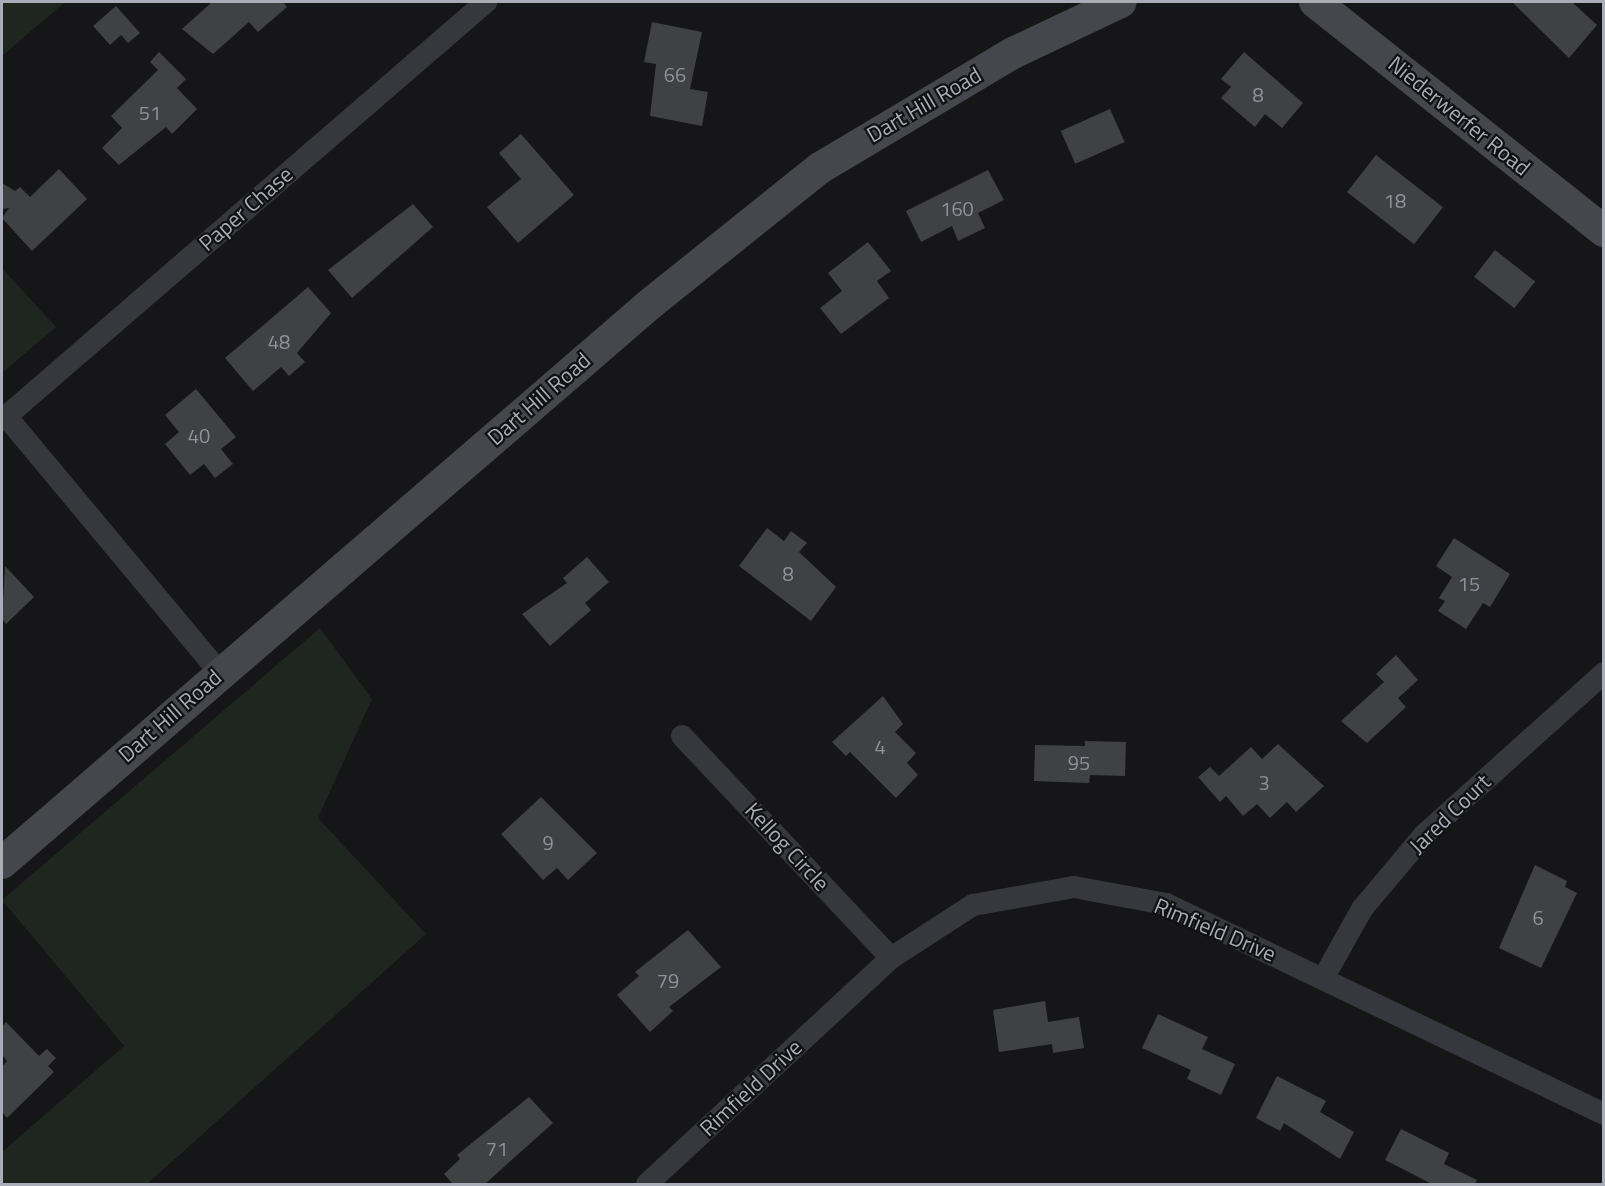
<!DOCTYPE html>
<style>
body{margin:0}
#map{position:relative;width:1605px;height:1186px;overflow:hidden;background:#161618;font-family:"Titillium Web",sans-serif}
div>[style]{position:absolute}
.green>*{inset:0;background:#1e261f}
.building>*{inset:0;background:#404145;transform-origin:0 0}
.street>*{height:22px;margin:-11px;padding:0 11px;transform-origin:11px;border-radius:11px;background:#37383d}
.secondary>*{height:32px;margin:-16px;padding:0 16px;transform-origin:16px;border-radius:16px;background:#45474d}
span{translate:-50% -50%;white-space:nowrap;text-align:center;line-height:1.15;-webkit-text-stroke:4.5px #111113;paint-order:stroke}
.number-label{font-size:20px;color:#8e929b}
.number-label span{-webkit-text-stroke-width:0}
.street-label{font-size:22px;color:#a8adb8}
.frame{position:absolute;inset:0;border:3px solid #a8adb8;pointer-events:none}
</style>
<div id="map">
<div class="green">
<div style="clip-path:polygon(2px 2px,65px 2px,2px 56px)"></div>
<div style="clip-path:polygon(2px 268px,56px 327px,2px 373px)"></div>
<div style="clip-path:polygon(320px 628px,372px 699px,318px 818px,426px 934px,147px 1184px,2px 1184px,2px 1152px,124px 1046px,2px 900px)"></div>
</div>
<div class="building">
<div style="clip-path:polygon(212px 2px,283px 2px,287px 7px,258px 32px,249px 22px,213px 54px,182px 29px)"></div>
<div style="clip-path:polygon(1512px 2px,1572px 2px,1597px 25px,1569px 58px)"></div>
<div style="clip-path:polygon(116px 6px,140px 33px,128px 43px,121px 35px,110px 45px,93px 26px)"></div>
<div style="clip-path:polygon(652px 22px,702px 32px,690px 89px,708px 92px,702px 126px,650px 116px,656px 64px,644px 62px)"></div>
<div style="clip-path:polygon(159px 52px,186px 79px,177px 88px,197px 109px,172px 134px,166px 127px,119px 165px,102px 148px,122px 128px,111px 116px,158px 70px,150px 62px)"></div>
<div style="clip-path:polygon(1244px 52px,1303px 103px,1282px 128px,1265px 114px,1255px 127px,1221px 98px,1231px 87px,1221px 79px)"></div>
<div style="left:1110px;top:109px;width:36px;height:54px;rotate:66deg"></div>
<div style="clip-path:polygon(521px 134px,574px 195px,518px 243px,487px 207px,521px 179px,499px 153px)"></div>
<div style="left:1376px;top:155px;width:85px;height:47px;rotate:38deg"></div>
<div style="clip-path:polygon(59px 169px,87px 199px,32px 251px,2px 218px,9px 208px,2px 209px,2px 183px,15px 191px,20px 187px,30px 197px)"></div>
<div style="clip-path:polygon(988px 170px,1004px 200px,978px 213px,985px 228px,958px 241px,952px 226px,921px 242px,906px 211px)"></div>
<div style="clip-path:polygon(413px 204px,433px 227px,352px 298px,328px 270px)"></div>
<div style="clip-path:polygon(868px 242px,891px 271px,877px 281px,889px 298px,841px 334px,820px 308px,842px 291px,828px 273px)"></div>
<div style="left:1495px;top:250px;width:51px;height:34px;rotate:38deg"></div>
<div style="clip-path:polygon(308px 287px,331px 313px,297px 353px,305px 362px,289px 376px,281px 367px,253px 391px,225px 358px)"></div>
<div style="clip-path:polygon(196px 389px,236px 437px,221px 449px,233px 464px,215px 478px,204px 464px,190px 475px,165px 444px,179px 432px,165px 415px)"></div>
<div style="clip-path:polygon(767px 528px,784px 541px,791px 531px,807px 543px,799px 552px,836px 587px,811px 621px,739px 566px)"></div>
<div style="clip-path:polygon(1454px 538px,1510px 574px,1490px 607px,1483px 603px,1466px 629px,1438px 611px,1445px 601px,1439px 598px,1452px 577px,1436px 566px)"></div>
<div style="clip-path:polygon(587px 557px,609px 582px,585px 603px,591px 610px,550px 646px,522px 614px,567px 583px,563px 578px)"></div>
<div style="clip-path:polygon(5px 566px,34px 597px,6px 624px,2px 619px)"></div>
<div style="clip-path:polygon(1396px 655px,1418px 680px,1398px 698px,1406px 707px,1367px 743px,1341px 721px,1384px 682px,1376px 674px)"></div>
<div style="clip-path:polygon(883px 696px,903px 724px,895px 732px,916px 753px,907px 763px,918px 775px,896px 798px,850px 752px,846px 756px,832px 742px)"></div>
<div style="clip-path:polygon(1085px 741px,1126px 742px,1125px 776px,1090px 775px,1089px 783px,1034px 781px,1035px 745px,1085px 746px)"></div>
<div style="clip-path:polygon(1278px 744px,1324px 786px,1296px 812px,1287px 802px,1270px 818px,1257px 804px,1243px 816px,1226px 796px,1220px 802px,1198px 777px,1210px 767px,1219px 776px,1251px 747px,1262px 759px)"></div>
<div style="clip-path:polygon(541px 797px,597px 853px,568px 880px,557px 868px,543px 880px,501px 834px)"></div>
<div style="clip-path:polygon(1535px 865px,1567px 881px,1565px 887px,1577px 893px,1541px 968px,1499px 948px)"></div>
<div style="clip-path:polygon(688px 930px,721px 967px,669px 1007px,673px 1011px,650px 1032px,617px 995px,639px 976px,635px 972px)"></div>
<div style="clip-path:polygon(1045px 1001px,1048px 1022px,1079px 1017px,1084px 1048px,1053px 1053px,1052px 1044px,999px 1052px,993px 1010px)"></div>
<div style="clip-path:polygon(1158px 1014px,1208px 1037px,1202px 1049px,1235px 1064px,1221px 1095px,1187px 1079px,1191px 1070px,1142px 1048px)"></div>
<div style="clip-path:polygon(6px 1022px,39px 1056px,47px 1049px,56px 1058px,48px 1066px,54px 1072px,7px 1118px,2px 1112px,2px 1067px,7px 1061px,2px 1055px,2px 1027px)"></div>
<div style="clip-path:polygon(1277px 1076px,1326px 1101px,1320px 1112px,1354px 1132px,1340px 1159px,1284px 1123px,1280px 1131px,1256px 1118px)"></div>
<div style="clip-path:polygon(529px 1097px,553px 1123px,485px 1184px,453px 1184px,444px 1174px,460px 1159px,457px 1155px)"></div>
<div style="clip-path:polygon(1401px 1129px,1449px 1153px,1444px 1164px,1477px 1180px,1475px 1184px,1432px 1184px,1385px 1160px)"></div>
</div>
<div class="street">
<div style="left:6px;top:416px;width:334px;rotate:50.2deg"></div>
<div style="left:2px;top:420px;width:640px;rotate:-40.82deg"></div>
<div style="left:682px;top:736px;width:305px;rotate:46.7deg"></div>
<div style="left:1324px;top:977px;width:78px;rotate:-60.8deg"></div>
<div style="left:1362px;top:909px;width:97px;rotate:-50deg"></div>
<div style="left:1424px;top:835px;width:242px;rotate:-42deg"></div>
<div style="left:647px;top:1184px;width:333px;rotate:-42.8deg"></div>
<div style="left:891px;top:958px;width:98px;rotate:-32.9deg"></div>
<div style="left:973px;top:905px;width:103px;rotate:-10.1deg"></div>
<div style="left:1074px;top:887px;width:94px;rotate:10.5deg"></div>
<div style="left:1166px;top:904px;width:486px;rotate:25.6deg"></div>
</div>
<div class="secondary">
<div style="left:1315px;top:2px;width:369px;rotate:38.4deg"></div>
<div style="left:2px;top:863px;width:856px;rotate:-40.78deg"></div>
<div style="left:650px;top:304px;width:218px;rotate:-38.7deg"></div>
<div style="left:820px;top:168px;width:225px;rotate:-30.8deg"></div>
<div style="left:1013px;top:53px;width:119px;rotate:-25.3deg"></div>
</div>
<div class="number-label">
<span style="left:675px;top:74px">66</span>
<span style="left:1258px;top:94px">8</span>
<span style="left:150px;top:112px">51</span>
<span style="left:1395px;top:200px">18</span>
<span style="left:957px;top:208px">160</span>
<span style="left:279px;top:341px">48</span>
<span style="left:199px;top:435px">40</span>
<span style="left:788px;top:573px">8</span>
<span style="left:1469px;top:583px">15</span>
<span style="left:880px;top:746px">4</span>
<span style="left:1079px;top:762px">95</span>
<span style="left:1264px;top:782px">3</span>
<span style="left:548px;top:842px">9</span>
<span style="left:1538px;top:917px">6</span>
<span style="left:668px;top:980px">79</span>
<span style="left:497px;top:1148px">71</span>
</div>
<div class="street-label">
<span style="left:924px;top:105px;rotate:-30deg">Dart Hill Road</span>
<span style="left:1459px;top:116px;rotate:39deg">Niederwerfer Road</span>
<span style="left:246px;top:209px;rotate:-41deg">Paper Chase</span>
<span style="left:539px;top:399px;rotate:-41deg">Dart Hill Road</span>
<span style="left:170px;top:716px;rotate:-41deg">Dart Hill Road</span>
<span style="left:1450px;top:814px;rotate:-44deg">Jared Court</span>
<span style="left:787px;top:847px;rotate:47deg">Kellog Circle</span>
<span style="left:1215px;top:930px;rotate:23deg">Rimfield Drive</span>
<span style="left:751px;top:1088px;rotate:-43deg">Rimfield Drive</span>
</div>
<div class="frame"></div>
</div>
